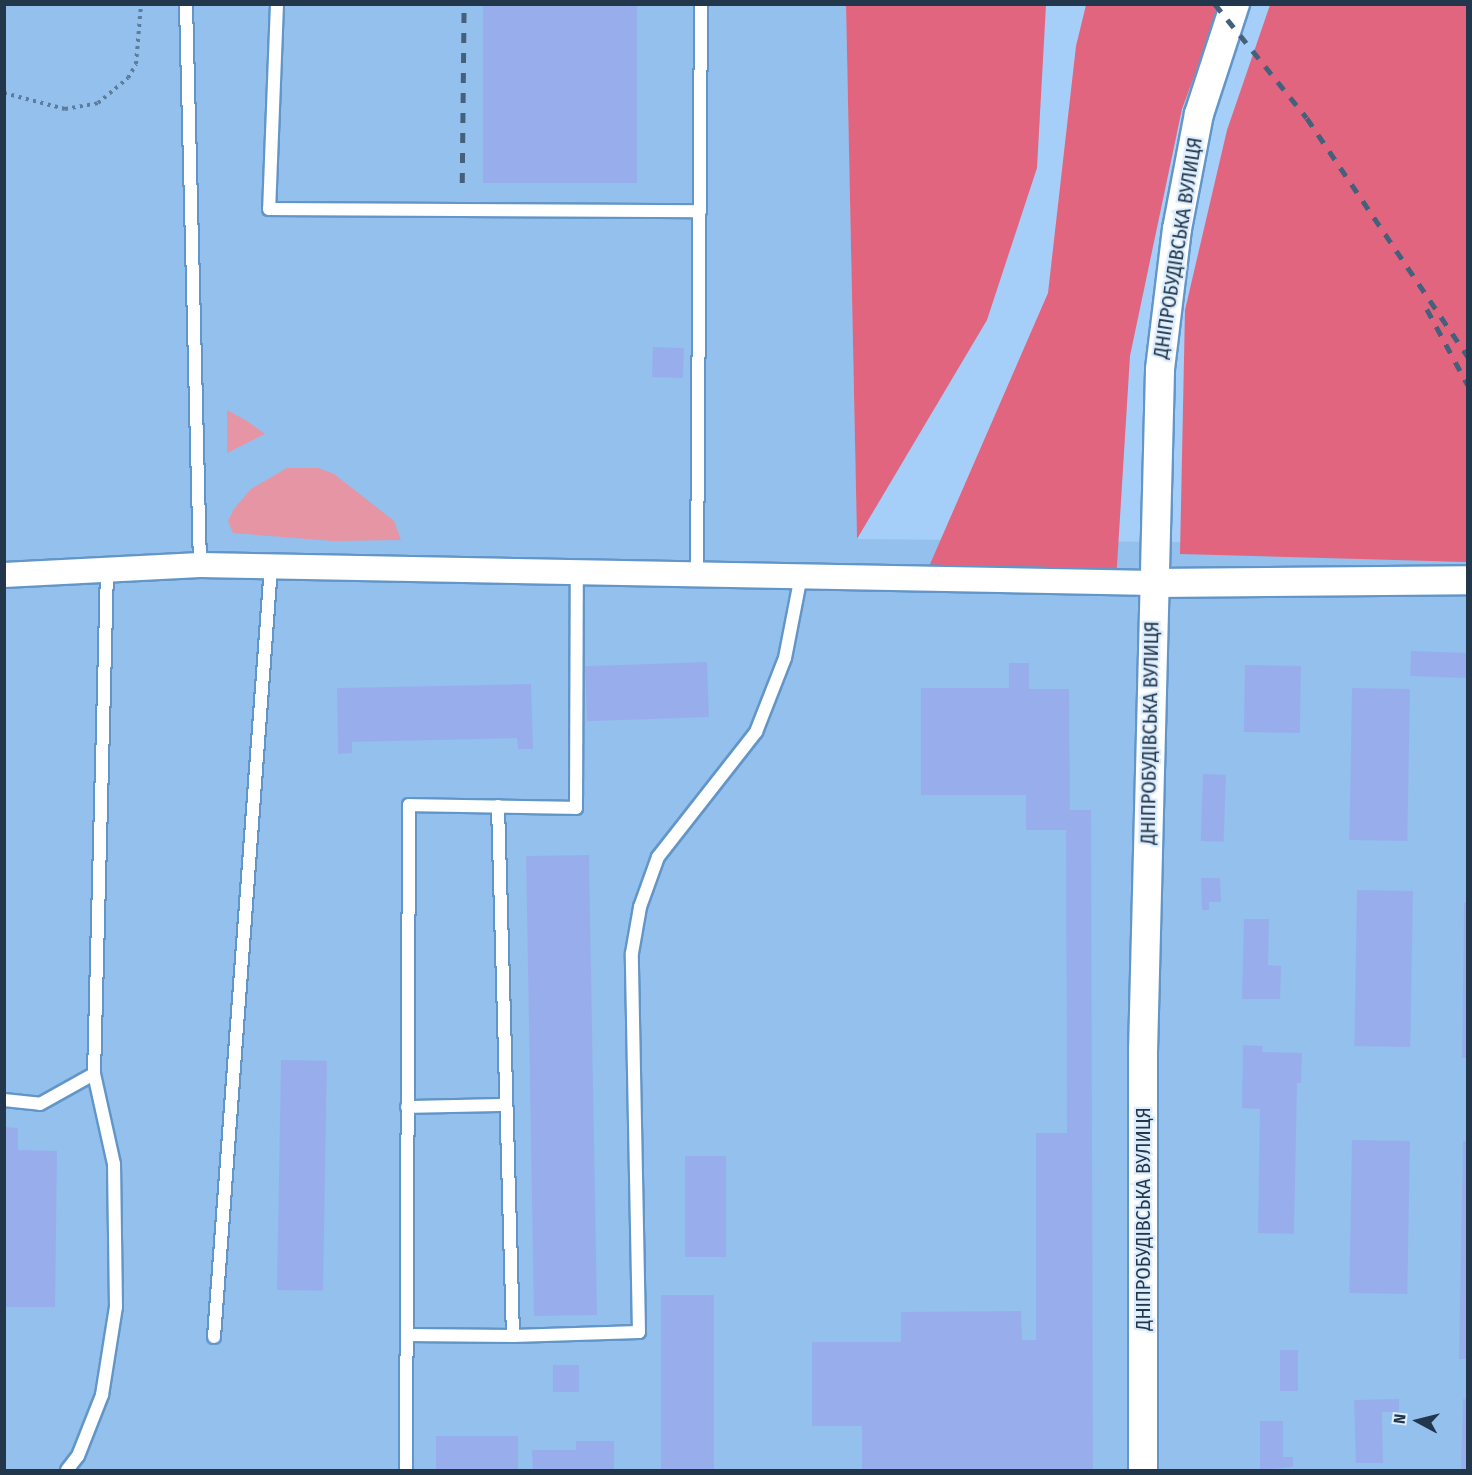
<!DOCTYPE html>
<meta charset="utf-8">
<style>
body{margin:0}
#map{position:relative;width:1472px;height:1475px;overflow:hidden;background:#a5cff9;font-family:"Fira Sans Condensed",sans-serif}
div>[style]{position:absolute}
.built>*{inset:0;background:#93c0ed}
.green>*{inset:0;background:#e595a3}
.forest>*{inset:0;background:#e26580}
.building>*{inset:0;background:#98aeec;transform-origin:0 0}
.path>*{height:4px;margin-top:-2px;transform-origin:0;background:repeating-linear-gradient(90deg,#5e7d9c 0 3px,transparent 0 7.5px)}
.roads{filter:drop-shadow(2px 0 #6396c8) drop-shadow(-2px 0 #6396c8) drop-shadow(0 2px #6396c8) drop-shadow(0 -2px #6396c8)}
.service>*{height:12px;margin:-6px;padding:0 6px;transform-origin:6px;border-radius:6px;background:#fff}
.minor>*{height:24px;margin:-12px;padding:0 12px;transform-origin:12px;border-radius:12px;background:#fff}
.tertiary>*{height:28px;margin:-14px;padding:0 14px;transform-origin:14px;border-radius:14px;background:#fff}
.rail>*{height:4.5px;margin-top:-2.25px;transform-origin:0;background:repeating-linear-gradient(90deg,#45607b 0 10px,transparent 0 20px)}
span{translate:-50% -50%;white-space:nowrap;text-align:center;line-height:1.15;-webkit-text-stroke:4.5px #ddedfd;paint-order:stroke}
.street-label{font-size:20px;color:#22374c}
.frame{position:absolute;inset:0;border:6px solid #22374c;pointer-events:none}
.north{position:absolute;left:1388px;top:1391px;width:60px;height:60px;-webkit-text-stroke:4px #ddedfd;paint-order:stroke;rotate:277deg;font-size:16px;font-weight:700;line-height:24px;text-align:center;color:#22374c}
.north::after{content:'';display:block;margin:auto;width:21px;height:27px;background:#22374c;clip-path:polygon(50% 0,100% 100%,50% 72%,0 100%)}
</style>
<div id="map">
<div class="built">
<div style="clip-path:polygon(5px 5px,846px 5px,857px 539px,1467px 545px,1467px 1470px,5px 1470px)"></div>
</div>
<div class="green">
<div style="clip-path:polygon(227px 410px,247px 421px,265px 434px,227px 453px)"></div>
<div style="clip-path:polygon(287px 468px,318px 468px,334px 474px,394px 521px,401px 540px,333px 541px,233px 533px,228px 521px,234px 509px,251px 489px)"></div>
</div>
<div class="forest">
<div style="clip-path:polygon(846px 5px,1046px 5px,1037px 168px,987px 320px,857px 539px)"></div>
<div style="clip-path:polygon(1086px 5px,1221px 5px,1182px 109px,1130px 356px,1116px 582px,924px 578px,1048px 293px,1076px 46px)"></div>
<div style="clip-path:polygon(1270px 5px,1467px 5px,1467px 562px,1180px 554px,1185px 310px,1227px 130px)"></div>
</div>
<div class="building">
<div style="left:483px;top:5px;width:154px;height:178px"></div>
<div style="left:653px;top:347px;width:31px;height:30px;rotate:2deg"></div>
<div style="left:1411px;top:651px;width:57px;height:25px;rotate:2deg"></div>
<div style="left:707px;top:662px;width:55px;height:122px;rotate:88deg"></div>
<div style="clip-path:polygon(1009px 663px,1029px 663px,1029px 689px,1069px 689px,1070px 810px,1091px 810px,1093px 1470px,862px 1470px,862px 1426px,812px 1426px,812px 1342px,901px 1342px,901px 1312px,1021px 1311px,1022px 1340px,1036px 1340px,1036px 1133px,1067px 1133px,1066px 830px,1026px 830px,1026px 795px,921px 795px,921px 688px,1009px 688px)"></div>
<div style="left:1245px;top:665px;width:56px;height:67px;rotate:1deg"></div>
<div style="clip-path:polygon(531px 684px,533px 749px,518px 749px,517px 738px,352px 742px,352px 753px,338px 754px,337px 688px)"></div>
<div style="left:1352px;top:688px;width:58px;height:152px;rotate:1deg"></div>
<div style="left:1203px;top:774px;width:23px;height:67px;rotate:2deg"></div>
<div style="left:589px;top:855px;width:460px;height:63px;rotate:89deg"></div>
<div style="clip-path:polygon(1201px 878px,1220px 878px,1221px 902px,1209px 902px,1209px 910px,1202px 910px)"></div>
<div style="left:1357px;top:890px;width:56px;height:156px;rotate:1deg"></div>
<div style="clip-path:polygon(1464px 903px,1468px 903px,1468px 1058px,1462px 1058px)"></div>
<div style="clip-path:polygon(1244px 919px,1269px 919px,1268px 965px,1281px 966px,1280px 999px,1242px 999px)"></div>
<div style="clip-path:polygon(1243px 1045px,1263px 1046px,1262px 1052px,1302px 1053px,1301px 1083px,1297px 1083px,1294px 1234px,1258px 1233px,1260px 1109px,1242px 1108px)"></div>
<div style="left:281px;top:1060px;width:46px;height:230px;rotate:1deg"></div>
<div style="clip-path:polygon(4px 1127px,18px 1128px,18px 1150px,57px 1151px,55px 1307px,4px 1307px)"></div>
<div style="left:1352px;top:1140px;width:58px;height:153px;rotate:1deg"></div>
<div style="clip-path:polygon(1463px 1141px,1468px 1141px,1468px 1359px,1459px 1359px)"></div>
<div style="left:685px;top:1156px;width:41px;height:101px"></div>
<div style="left:714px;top:1295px;width:175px;height:53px;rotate:90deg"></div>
<div style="left:1280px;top:1350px;width:18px;height:41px"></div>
<div style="left:553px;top:1365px;width:26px;height:27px"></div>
<div style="clip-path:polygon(1399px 1399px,1399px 1412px,1382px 1412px,1383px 1463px,1356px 1463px,1354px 1400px)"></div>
<div style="clip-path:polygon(1463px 1399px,1468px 1400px,1468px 1470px,1461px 1470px)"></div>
<div style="clip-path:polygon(1260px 1421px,1283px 1421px,1283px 1457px,1293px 1457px,1293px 1467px,1260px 1470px)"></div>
<div style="left:518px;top:1436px;width:34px;height:82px;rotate:90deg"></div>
<div style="clip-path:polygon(576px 1441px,614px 1441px,614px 1470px,533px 1470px,532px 1450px,576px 1450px)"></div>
</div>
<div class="path">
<div style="left:4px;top:93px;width:63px;rotate:14.7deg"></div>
<div style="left:65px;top:109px;width:34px;rotate:-10deg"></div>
<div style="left:98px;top:103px;width:39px;rotate:-40deg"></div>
<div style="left:128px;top:78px;width:16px;rotate:-60deg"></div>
<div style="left:136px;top:64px;width:60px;rotate:-85.2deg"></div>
</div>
<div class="roads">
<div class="service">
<div style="left:186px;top:4px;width:561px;rotate:88.57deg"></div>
<div style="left:277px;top:4px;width:205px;rotate:92.2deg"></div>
<div style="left:269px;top:209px;width:431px;rotate:0.3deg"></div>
<div style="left:697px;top:574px;width:570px;rotate:-89.6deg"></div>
<div style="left:498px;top:806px;width:530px;rotate:88.38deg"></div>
<div style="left:513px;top:1336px;width:126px;rotate:-1.8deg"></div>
<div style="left:639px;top:1332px;width:379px;rotate:-91.1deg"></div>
<div style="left:632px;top:953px;width:47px;rotate:-80.1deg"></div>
<div style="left:640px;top:907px;width:53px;rotate:-70.2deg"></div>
<div style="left:658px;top:857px;width:159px;rotate:-51.9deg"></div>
<div style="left:756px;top:732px;width:79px;rotate:-68.6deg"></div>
<div style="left:785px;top:658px;width:84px;rotate:-79deg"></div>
<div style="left:4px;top:1100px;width:36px;rotate:6deg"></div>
<div style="left:40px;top:1104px;width:62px;rotate:-29.1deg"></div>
<div style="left:407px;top:1107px;width:99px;rotate:-1.2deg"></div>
<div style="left:407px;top:1335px;width:106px;rotate:0.5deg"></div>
<div style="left:214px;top:1337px;width:773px;rotate:-85.77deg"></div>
<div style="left:67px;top:1470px;width:18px;rotate:-52deg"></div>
<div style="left:78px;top:1456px;width:66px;rotate:-68.5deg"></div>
<div style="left:102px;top:1395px;width:89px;rotate:-81deg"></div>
<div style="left:116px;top:1307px;width:143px;rotate:-90.8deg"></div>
<div style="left:114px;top:1164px;width:92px;rotate:-102.5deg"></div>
<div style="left:94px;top:1074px;width:504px;rotate:-88.52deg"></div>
<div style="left:406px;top:1470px;width:665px;rotate:-89.74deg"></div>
<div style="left:409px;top:805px;width:167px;rotate:1deg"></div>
<div style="left:576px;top:808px;width:236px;rotate:-89.8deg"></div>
</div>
<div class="minor">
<div style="left:4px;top:575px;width:196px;rotate:-2.9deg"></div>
<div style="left:200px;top:565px;width:954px;rotate:1.08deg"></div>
</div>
<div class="tertiary">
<div style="left:1154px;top:583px;width:314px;rotate:-0.5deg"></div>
<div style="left:1143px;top:1470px;width:418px;rotate:-90deg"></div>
<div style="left:1143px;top:1052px;width:683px;rotate:-88.57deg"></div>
<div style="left:1160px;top:369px;width:141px;rotate:-83.1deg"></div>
<div style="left:1177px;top:229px;width:117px;rotate:-79.2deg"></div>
<div style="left:1199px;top:114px;width:116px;rotate:-71.9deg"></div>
</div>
</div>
<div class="rail">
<div style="left:1215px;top:4px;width:146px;rotate:51.1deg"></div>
<div style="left:1307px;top:118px;width:288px;rotate:56deg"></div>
<div style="left:462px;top:183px;width:179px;rotate:-89.4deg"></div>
<div style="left:1427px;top:309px;width:86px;rotate:61.7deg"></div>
</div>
<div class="street-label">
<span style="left:1178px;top:248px;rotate:-81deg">ДНІПРОБУДІВСЬКА ВУЛИЦЯ</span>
<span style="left:1150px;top:733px;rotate:-89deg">ДНІПРОБУДІВСЬКА ВУЛИЦЯ</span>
<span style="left:1143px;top:1219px;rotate:-90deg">ДНІПРОБУДІВСЬКА ВУЛИЦЯ</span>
</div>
<div class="frame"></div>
<div class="north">N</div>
</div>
